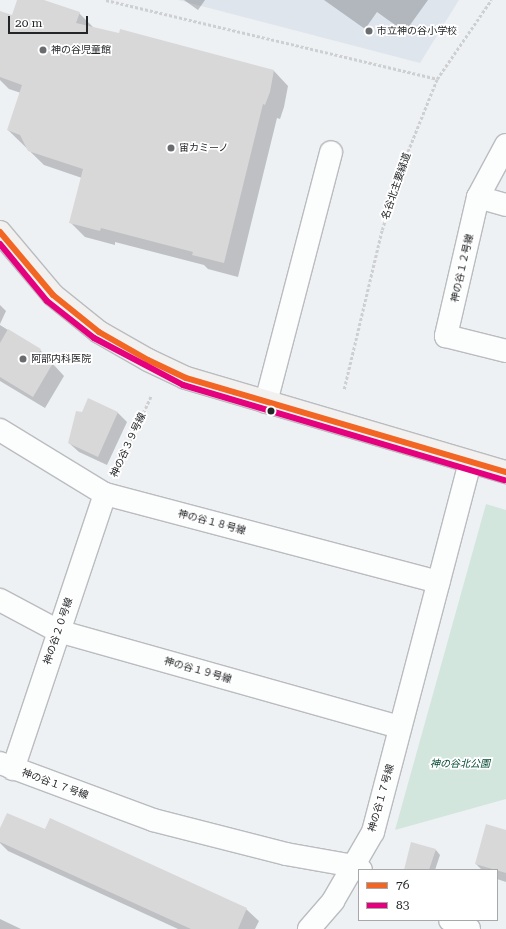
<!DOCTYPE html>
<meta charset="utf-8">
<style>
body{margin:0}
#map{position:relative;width:506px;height:929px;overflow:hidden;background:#eef1f4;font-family:"Roboto Serif","Noto Sans JP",serif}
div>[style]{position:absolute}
.built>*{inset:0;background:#dee5ed}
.green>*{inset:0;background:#d2e6dd}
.shadow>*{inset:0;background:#0003}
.building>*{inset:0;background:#d8d8d8}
.path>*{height:2.5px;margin-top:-1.25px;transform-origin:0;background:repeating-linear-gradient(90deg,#cecfd0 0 3px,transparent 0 5px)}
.roads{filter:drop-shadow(1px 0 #babcbf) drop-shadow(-1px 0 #babcbf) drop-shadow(0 1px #babcbf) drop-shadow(0 -1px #babcbf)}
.street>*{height:22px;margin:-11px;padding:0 11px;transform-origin:11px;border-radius:11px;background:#fcfdfd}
.secondary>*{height:22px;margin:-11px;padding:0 11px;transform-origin:11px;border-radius:11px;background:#f3f1f0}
.bus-1>*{height:6px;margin:-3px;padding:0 3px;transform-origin:3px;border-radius:3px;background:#f26522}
.bus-2>*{height:6px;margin:-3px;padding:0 3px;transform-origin:3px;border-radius:3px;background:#e5007d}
.dots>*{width:11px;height:11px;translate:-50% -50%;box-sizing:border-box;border:2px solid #fff;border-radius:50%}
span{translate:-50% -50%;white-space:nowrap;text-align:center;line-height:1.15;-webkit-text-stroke:3.5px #fff;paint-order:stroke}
.poi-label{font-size:10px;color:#232527}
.left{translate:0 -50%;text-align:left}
.street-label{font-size:10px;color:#232527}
.park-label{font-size:10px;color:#044a31;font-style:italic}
.legend{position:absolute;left:358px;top:869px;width:140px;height:52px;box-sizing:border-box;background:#fff;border:1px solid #a7a8a9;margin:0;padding:5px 7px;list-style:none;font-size:12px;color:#232527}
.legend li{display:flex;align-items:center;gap:8px;height:20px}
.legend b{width:20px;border:1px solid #a7a8a9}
.scale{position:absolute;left:8px;top:16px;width:80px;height:18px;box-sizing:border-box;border:2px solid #232527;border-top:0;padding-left:5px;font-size:12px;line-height:14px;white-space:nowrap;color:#232527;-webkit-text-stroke:3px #fff;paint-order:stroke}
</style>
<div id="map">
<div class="built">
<div style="clip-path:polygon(178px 0,459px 0,420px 63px)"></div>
</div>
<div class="green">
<div style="clip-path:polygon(486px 504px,506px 510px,506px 799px,395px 830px)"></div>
</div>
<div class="shadow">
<div style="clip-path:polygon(18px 0,41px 0,79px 13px,94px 28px,274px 71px,288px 86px,284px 107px,280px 119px,277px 118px,238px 277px,208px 269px,204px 265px,115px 242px,115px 245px,85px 237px,70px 222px,82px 178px,44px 165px,8px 130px,21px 93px,9px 89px,0 80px,0 12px,13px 16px)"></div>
<div style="clip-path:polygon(184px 0,205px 0,198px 10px)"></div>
<div style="clip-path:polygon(324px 0,428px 0,405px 32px,377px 12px,365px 29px)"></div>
<div style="clip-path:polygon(0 305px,6px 311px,0 324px)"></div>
<div style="clip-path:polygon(0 325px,40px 350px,64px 376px,45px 408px,0 381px)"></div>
<div style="clip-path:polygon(89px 399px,118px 413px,127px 422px,107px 465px,79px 452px,69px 443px)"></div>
<div style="clip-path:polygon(0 830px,246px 909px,259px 921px,255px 929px,178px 929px,8px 851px,0 843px)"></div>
<div style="clip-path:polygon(506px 831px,506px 882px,497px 879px,497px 870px,482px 870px,476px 864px)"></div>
<div style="clip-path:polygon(436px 850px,440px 855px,435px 870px,408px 870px)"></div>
<div style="clip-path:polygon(0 919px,21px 929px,0 929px)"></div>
</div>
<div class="building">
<div style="clip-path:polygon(17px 0,44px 0,80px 12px,76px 23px,119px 33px,120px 29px,274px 70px,270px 92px,265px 105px,263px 104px,224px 263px,192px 255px,193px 252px,101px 228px,100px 231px,69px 223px,83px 169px,28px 151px,20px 135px,7px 130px,22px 85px,0 77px,0 11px,12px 15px)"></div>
<div style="clip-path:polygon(8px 329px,41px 349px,38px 354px,53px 363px,33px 397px,0 377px,0 343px)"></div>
<div style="clip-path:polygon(88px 398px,118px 412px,98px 457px,68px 443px,76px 411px,82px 412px)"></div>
<div style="clip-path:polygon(7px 813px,45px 829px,50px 818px,247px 908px,238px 929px,191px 929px,0 842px,0 828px)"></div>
<div style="clip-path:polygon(486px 824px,506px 830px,506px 873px,475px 864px)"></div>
<div style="clip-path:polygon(411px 842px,436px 849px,429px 870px,404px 870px)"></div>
</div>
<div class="path">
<div style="left:106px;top:0;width:340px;rotate:13.4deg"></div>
<div style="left:344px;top:389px;width:163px;rotate:-76.6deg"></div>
<div style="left:382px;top:230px;width:72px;rotate:-72.3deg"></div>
<div style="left:404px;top:161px;width:88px;rotate:-68.1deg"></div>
<div style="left:437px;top:79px;width:96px;rotate:-55.6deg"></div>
<div style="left:116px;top:472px;width:84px;rotate:-65.3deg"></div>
</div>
<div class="roads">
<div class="street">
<div style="left:506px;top:145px;width:59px;rotate:118.3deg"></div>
<div style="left:478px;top:197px;width:143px;rotate:103deg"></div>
<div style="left:446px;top:336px;width:62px;rotate:14deg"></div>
<div style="left:478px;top:197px;width:29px;rotate:16deg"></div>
<div style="left:266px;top:402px;width:258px;rotate:-75.4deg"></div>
<div style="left:0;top:430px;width:123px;rotate:31.4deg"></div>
<div style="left:105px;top:494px;width:345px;rotate:14.8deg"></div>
<div style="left:0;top:600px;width:66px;rotate:28.1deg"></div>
<div style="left:58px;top:631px;width:355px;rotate:15.7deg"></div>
<div style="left:0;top:763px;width:163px;rotate:20.4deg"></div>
<div style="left:153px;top:820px;width:137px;rotate:14.3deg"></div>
<div style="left:286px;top:854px;width:69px;rotate:10deg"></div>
<div style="left:354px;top:866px;width:8px;rotate:30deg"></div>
<div style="left:13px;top:769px;width:290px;rotate:-71.5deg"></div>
<div style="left:450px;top:920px;width:21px;rotate:25deg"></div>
<div style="left:309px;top:929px;width:37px;rotate:-49deg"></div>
<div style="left:333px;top:901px;width:80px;rotate:-59.9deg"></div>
<div style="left:373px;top:832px;width:382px;rotate:-75.3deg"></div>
</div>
<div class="secondary">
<div style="left:0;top:232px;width:82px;rotate:49.9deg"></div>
<div style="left:53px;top:295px;width:59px;rotate:38.8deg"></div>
<div style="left:99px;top:332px;width:56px;rotate:29.7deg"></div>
<div style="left:148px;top:360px;width:42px;rotate:25.3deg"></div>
<div style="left:186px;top:378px;width:334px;rotate:16.4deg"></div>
</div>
</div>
<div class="bus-1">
<div style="left:0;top:232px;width:82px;rotate:49.9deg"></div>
<div style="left:53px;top:295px;width:59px;rotate:38.8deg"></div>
<div style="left:99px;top:332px;width:56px;rotate:29.7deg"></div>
<div style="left:148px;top:360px;width:42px;rotate:25.3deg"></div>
<div style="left:186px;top:378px;width:334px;rotate:16.4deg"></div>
</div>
<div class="bus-2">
<div style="left:0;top:244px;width:74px;rotate:50.5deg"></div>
<div style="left:47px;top:301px;width:60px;rotate:38.2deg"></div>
<div style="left:94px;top:338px;width:101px;rotate:27.8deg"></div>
<div style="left:183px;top:385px;width:335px;rotate:16.5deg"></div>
</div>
<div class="dots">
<div style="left:369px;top:31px;background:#6a6c6f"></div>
<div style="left:43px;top:50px;background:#6a6c6f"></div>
<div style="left:171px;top:148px;background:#6a6c6f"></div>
<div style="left:23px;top:359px;background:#6a6c6f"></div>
<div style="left:271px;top:411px;background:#232527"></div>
</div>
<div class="poi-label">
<span class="left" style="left:377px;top:31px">市立神の谷小学校</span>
<span class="left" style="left:51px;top:50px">神の谷児童館</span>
<span class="left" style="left:179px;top:148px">宙カミーノ</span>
<span class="left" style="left:31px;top:359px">阿部内科医院</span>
</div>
<div class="street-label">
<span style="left:396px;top:186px;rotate:-71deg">名谷北主要緑道</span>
<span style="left:462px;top:268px;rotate:-77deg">神の谷１２号線</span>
<span style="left:128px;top:445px;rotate:-65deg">神の谷３９号線</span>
<span style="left:212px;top:522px;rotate:15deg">神の谷１８号線</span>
<span style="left:58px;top:631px;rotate:-71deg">神の谷２０号線</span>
<span style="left:198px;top:670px;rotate:16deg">神の谷１９号線</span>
<span style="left:55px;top:784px;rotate:20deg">神の谷１７号線</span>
<span style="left:381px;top:798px;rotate:-74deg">神の谷１７号線</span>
</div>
<div class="park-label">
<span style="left:460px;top:764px">神の谷北公園</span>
</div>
<ul class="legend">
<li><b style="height:5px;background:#f26522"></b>76</li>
<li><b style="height:5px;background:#e5007d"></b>83</li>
</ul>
<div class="scale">20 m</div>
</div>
